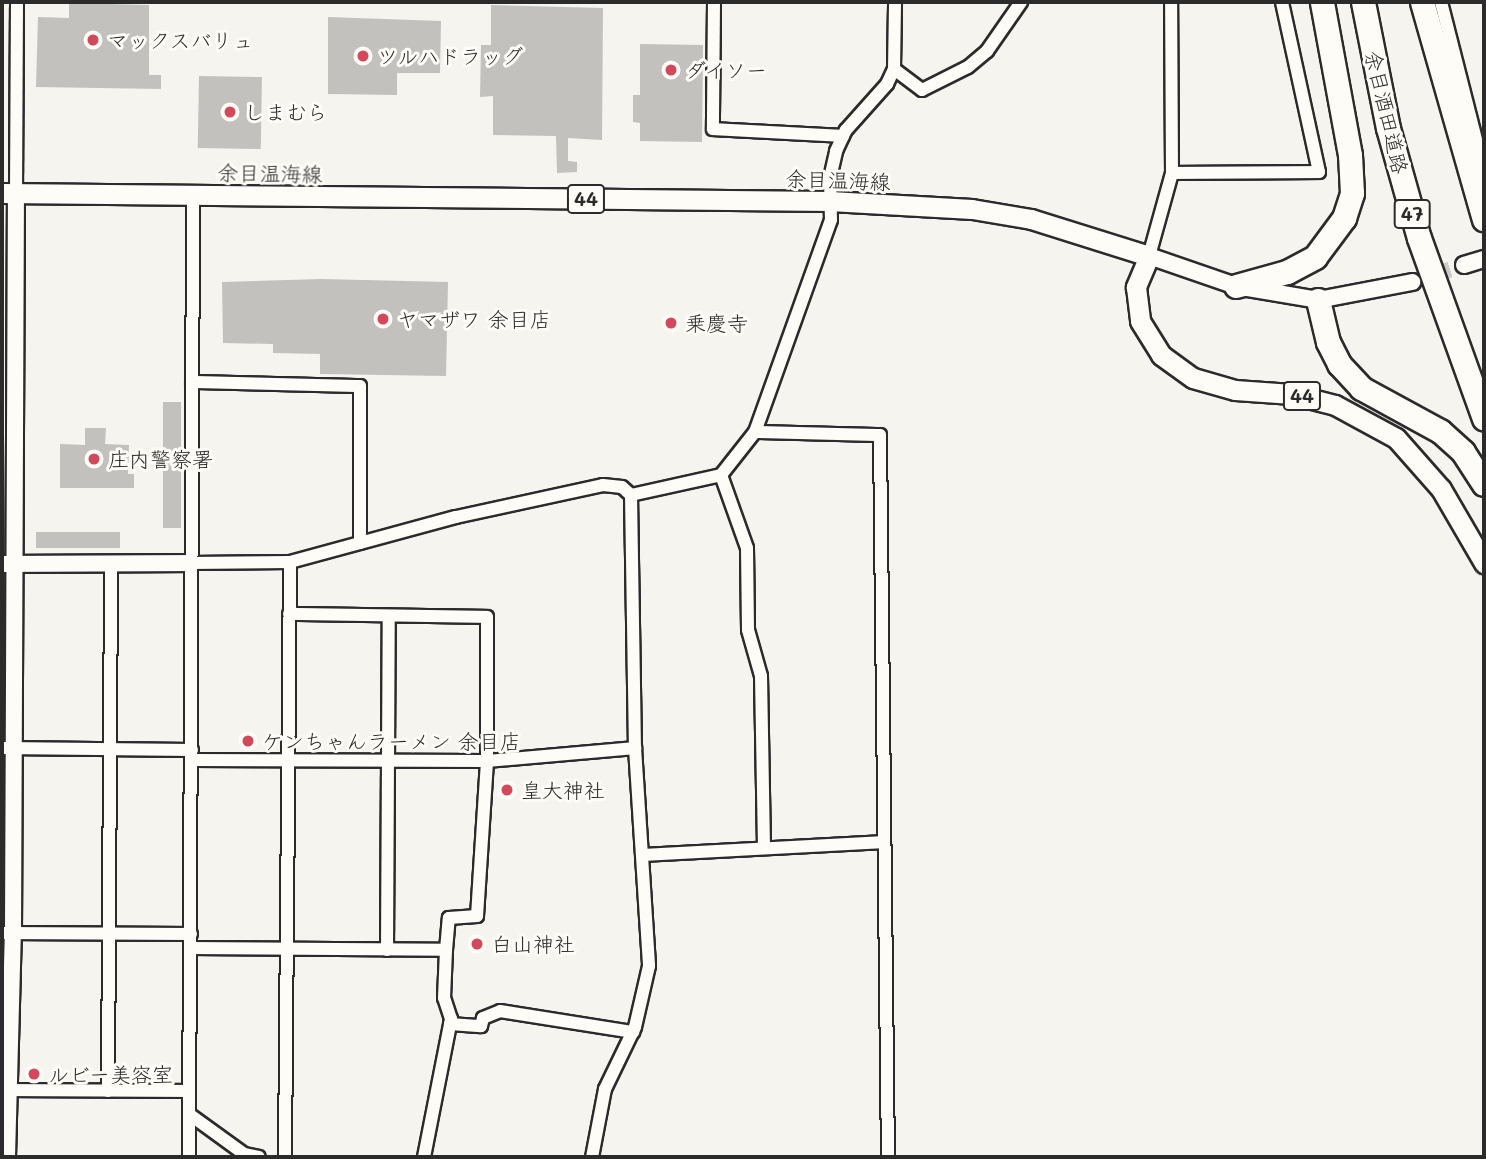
<!DOCTYPE html>
<meta charset="utf-8">
<style>
body{margin:0}
#map{position:relative;width:1486px;height:1159px;overflow:hidden;background:#f5f4ef;font-family:Mali,"Klee One",sans-serif}
div>[style]{position:absolute}
.building>*{inset:0;background:#c2c1be;transform-origin:0 0}
.tertiary-tunnel>*{height:16px;margin-top:-8px;transform-origin:0;background:repeating-linear-gradient(90deg,#cdccc8 0 16px,transparent 0 24px)}
.roads{filter:drop-shadow(2px 0 #2b2b2b) drop-shadow(-2px 0 #2b2b2b) drop-shadow(0 2px #2b2b2b) drop-shadow(0 -2px #2b2b2b)}
.minor>*{height:12px;margin:-6px;padding:0 6px;transform-origin:6px;border-radius:6px;background:#fdfcf7}
.tertiary>*{height:16px;margin:-8px;padding:0 8px;transform-origin:8px;border-radius:8px;background:#fdfcf7}
.primary>*{height:19px;margin:-9.5px;padding:0 9.5px;transform-origin:9.5px;border-radius:9.5px;background:#fdfcf7}
.motorway>*{height:23px;margin:-11.5px;padding:0 11.5px;transform-origin:11.5px;border-radius:11.5px;background:#fdfcf7}
.dots>*{width:19px;height:19px;translate:-50% -50%;box-sizing:border-box;border:4px solid #fdfcf7;border-radius:50%}
span{translate:-50% -50%;white-space:nowrap;text-align:center;line-height:1.15;-webkit-text-stroke:6px #fdfcf7;paint-order:stroke}
.shield-label span{padding:2px 5px;background:#fdfcf7;border:2px solid;border-radius:5px;-webkit-text-stroke-width:0}
.shield-label{font-size:19px;color:#2b2b2b;font-weight:700}
.poi-label{font-size:21px;color:#2b2b2b}
.left{translate:0 -50%;text-align:left}
.street-label{font-size:21px;color:#2b2b2b}
.frame{position:absolute;inset:0;border:4px solid #2b2b2b;pointer-events:none}
</style>
<div id="map">
<div class="building">
<div style="clip-path:polygon(69px 3px,149px 5px,149px 75px,161px 75px,161px 89px,36px 87px,38px 17px,69px 18px)"></div>
<div style="clip-path:polygon(491px 5px,603px 8px,602px 140px,568px 138px,568px 161px,577px 162px,577px 172px,557px 173px,556px 136px,493px 135px,493px 96px,480px 97px,481px 45px,491px 45px)"></div>
<div style="clip-path:polygon(328px 17px,441px 21px,440px 73px,397px 73px,397px 95px,328px 94px)"></div>
<div style="clip-path:polygon(640px 44px,703px 45px,702px 142px,640px 141px,640px 123px,633px 122px,633px 95px,640px 95px)"></div>
<div style="left:199px;top:76px;width:63px;height:72px;rotate:1deg"></div>
<div style="clip-path:polygon(321px 279px,448px 282px,446px 376px,320px 374px,320px 354px,273px 353px,273px 344px,223px 343px,222px 282px)"></div>
<div style="left:163px;top:402px;width:18px;height:126px"></div>
<div style="clip-path:polygon(85px 428px,106px 428px,105px 444px,129px 445px,128px 474px,134px 474px,134px 488px,60px 488px,60px 444px,85px 445px)"></div>
<div style="left:120px;top:532px;width:16px;height:84px;rotate:90deg"></div>
</div>
<div class="tertiary-tunnel">
<div style="left:1412px;top:282px;width:55px;rotate:-18.1deg"></div>
</div>
<div class="roads">
<div class="minor">
<div style="left:714px;top:2px;width:127px;rotate:90.5deg"></div>
<div style="left:713px;top:129px;width:130px;rotate:3.1deg"></div>
<div style="left:1441px;top:2px;width:174px;rotate:75.7deg"></div>
<div style="left:894px;top:69px;width:35px;rotate:37deg"></div>
<div style="left:922px;top:90px;width:51px;rotate:-26.6deg"></div>
<div style="left:968px;top:67px;width:25px;rotate:-40deg"></div>
<div style="left:987px;top:51px;width:60px;rotate:-55.2deg"></div>
<div style="left:1172px;top:173px;width:147px;rotate:-0.4deg"></div>
<div style="left:1319px;top:172px;width:174px;rotate:-102.3deg"></div>
<div style="left:16px;top:193px;width:191px;rotate:-89.7deg"></div>
<div style="left:1149px;top:256px;width:86px;rotate:-74.5deg"></div>
<div style="left:1172px;top:173px;width:171px;rotate:-90.3deg"></div>
<div style="left:192px;top:382px;width:168px;rotate:1.4deg"></div>
<div style="left:360px;top:386px;width:157px;rotate:90deg"></div>
<div style="left:755px;top:432px;width:125px;rotate:1.4deg"></div>
<div style="left:880px;top:435px;width:722px;rotate:89.37deg"></div>
<div style="left:721px;top:475px;width:77px;rotate:70.4deg"></div>
<div style="left:747px;top:548px;width:82px;rotate:89.3deg"></div>
<div style="left:748px;top:630px;width:48px;rotate:74.2deg"></div>
<div style="left:761px;top:676px;width:172px;rotate:89deg"></div>
<div style="left:631px;top:495px;width:92px;rotate:-12.5deg"></div>
<div style="left:721px;top:475px;width:55px;rotate:-51.7deg"></div>
<div style="left:755px;top:432px;width:225px;rotate:-70.3deg"></div>
<div style="left:831px;top:220px;width:42px;rotate:-91.4deg"></div>
<div style="left:830px;top:178px;width:28px;rotate:-77deg"></div>
<div style="left:836px;top:151px;width:23px;rotate:-65deg"></div>
<div style="left:846px;top:130px;width:62px;rotate:-48.3deg"></div>
<div style="left:887px;top:84px;width:17px;rotate:-65deg"></div>
<div style="left:894px;top:69px;width:67px;rotate:-89.1deg"></div>
<div style="left:190px;top:563px;width:100px;rotate:-0.6deg"></div>
<div style="left:290px;top:562px;width:172px;rotate:-15.2deg"></div>
<div style="left:456px;top:517px;width:150px;rotate:-12.3deg"></div>
<div style="left:603px;top:485px;width:19px;rotate:6deg"></div>
<div style="left:622px;top:487px;width:12px;rotate:42deg"></div>
<div style="left:631px;top:495px;width:253px;rotate:89.1deg"></div>
<div style="left:635px;top:748px;width:218px;rotate:86.3deg"></div>
<div style="left:649px;top:966px;width:63px;rotate:102.9deg"></div>
<div style="left:635px;top:1027px;width:69px;rotate:115.8deg"></div>
<div style="left:605px;top:1089px;width:69px;rotate:100.8deg"></div>
<div style="left:2px;top:748px;width:190px;rotate:0.6deg"></div>
<div style="left:192px;top:760px;width:295px;rotate:0.2deg"></div>
<div style="left:487px;top:761px;width:149px;rotate:-5deg"></div>
<div style="left:644px;top:855px;width:240px;rotate:-3.1deg"></div>
<div style="left:2px;top:933px;width:189px;rotate:0.3deg"></div>
<div style="left:190px;top:948px;width:256px;rotate:0.4deg"></div>
<div style="left:446px;top:950px;width:32px;rotate:-85deg"></div>
<div style="left:449px;top:918px;width:28px;rotate:-4deg"></div>
<div style="left:477px;top:916px;width:155px;rotate:-86.3deg"></div>
<div style="left:487px;top:761px;width:144px;rotate:-90deg"></div>
<div style="left:487px;top:617px;width:198px;rotate:-179.1deg"></div>
<div style="left:387px;top:950px;width:334px;rotate:-89.7deg"></div>
<div style="left:450px;top:1024px;width:31px;rotate:4deg"></div>
<div style="left:481px;top:1026px;width:8px;rotate:-76deg"></div>
<div style="left:483px;top:1018px;width:18px;rotate:-22deg"></div>
<div style="left:500px;top:1011px;width:135px;rotate:9deg"></div>
<div style="left:7px;top:1090px;width:182px;rotate:0.3deg"></div>
<div style="left:108px;top:1091px;width:527px;rotate:-89.67deg"></div>
<div style="left:189px;top:1114px;width:68px;rotate:36deg"></div>
<div style="left:244px;top:1154px;width:15px;rotate:11deg"></div>
<div style="left:189px;top:1157px;width:962px;rotate:-89.76deg"></div>
<div style="left:285px;top:1157px;width:595px;rotate:-89.52deg"></div>
<div style="left:424px;top:1157px;width:141px;rotate:-78.9deg"></div>
<div style="left:451px;top:1019px;width:22px;rotate:-108deg"></div>
<div style="left:444px;top:998px;width:48px;rotate:-87.6deg"></div>
</div>
<div class="tertiary">
<div style="left:1149px;top:256px;width:92px;rotate:19deg"></div>
<div style="left:1236px;top:286px;width:83px;rotate:9.7deg"></div>
<div style="left:1318px;top:300px;width:96px;rotate:-10.8deg"></div>
<div style="left:1464px;top:265px;width:21px;rotate:-17deg"></div>
<div style="left:2px;top:564px;width:188px;rotate:-0.3deg"></div>
<div style="left:7px;top:1157px;width:224px;rotate:-88.5deg"></div>
<div style="left:13px;top:933px;width:740px;rotate:-89.77deg"></div>
</div>
<div class="primary">
<div style="left:2px;top:193px;width:828px;rotate:0.55deg"></div>
<div style="left:830px;top:201px;width:142px;rotate:3.2deg"></div>
<div style="left:972px;top:209px;width:60px;rotate:9.6deg"></div>
<div style="left:1031px;top:219px;width:124px;rotate:17.4deg"></div>
<div style="left:1149px;top:256px;width:34px;rotate:113deg"></div>
<div style="left:1136px;top:287px;width:34px;rotate:83deg"></div>
<div style="left:1140px;top:321px;width:40px;rotate:58deg"></div>
<div style="left:1161px;top:355px;width:39px;rotate:36deg"></div>
<div style="left:1193px;top:378px;width:44px;rotate:15.9deg"></div>
<div style="left:1235px;top:390px;width:57px;rotate:4deg"></div>
<div style="left:1292px;top:394px;width:44px;rotate:14.3deg"></div>
<div style="left:1335px;top:405px;width:69px;rotate:28.4deg"></div>
<div style="left:1396px;top:438px;width:68px;rotate:48.6deg"></div>
<div style="left:1441px;top:489px;width:86px;rotate:59.8deg"></div>
</div>
<div class="motorway">
<div style="left:1363px;top:2px;width:128px;rotate:78.8deg"></div>
<div style="left:1388px;top:128px;width:114px;rotate:74.3deg"></div>
<div style="left:1419px;top:238px;width:192px;rotate:70.2deg"></div>
<div style="left:1422px;top:2px;width:226px;rotate:74.1deg"></div>
<div style="left:1236px;top:286px;width:53px;rotate:-15.4deg"></div>
<div style="left:1287px;top:272px;width:32px;rotate:-28deg"></div>
<div style="left:1315px;top:257px;width:49px;rotate:-53.4deg"></div>
<div style="left:1344px;top:218px;width:26px;rotate:-72deg"></div>
<div style="left:1352px;top:193px;width:38px;rotate:-93deg"></div>
<div style="left:1350px;top:155px;width:156px;rotate:-100.4deg"></div>
<div style="left:1318px;top:300px;width:43px;rotate:76.6deg"></div>
<div style="left:1328px;top:342px;width:25px;rotate:63deg"></div>
<div style="left:1339px;top:364px;width:33px;rotate:47deg"></div>
<div style="left:1361px;top:388px;width:90px;rotate:28.6deg"></div>
<div style="left:1440px;top:431px;width:31px;rotate:42deg"></div>
<div style="left:1463px;top:452px;width:38px;rotate:57deg"></div>
</div>
</div>
<div class="dots">
<div style="left:93px;top:40px;background:#d1495b"></div>
<div style="left:363px;top:56px;background:#d1495b"></div>
<div style="left:671px;top:70px;background:#d1495b"></div>
<div style="left:230px;top:112px;background:#d1495b"></div>
<div style="left:383px;top:319px;background:#d1495b"></div>
<div style="left:671px;top:323px;background:#d1495b"></div>
<div style="left:94px;top:459px;background:#d1495b"></div>
<div style="left:248px;top:741px;background:#d1495b"></div>
<div style="left:507px;top:790px;background:#d1495b"></div>
<div style="left:477px;top:944px;background:#d1495b"></div>
<div style="left:34px;top:1074px;background:#d1495b"></div>
</div>
<div class="shield-label">
<span style="left:586px;top:199px">44</span>
<span style="left:1412px;top:214px">47</span>
<span style="left:1302px;top:396px">44</span>
</div>
<div class="poi-label">
<span class="left" style="left:107px;top:40px">マックスバリュ</span>
<span class="left" style="left:377px;top:56px">ツルハドラッグ</span>
<span class="left" style="left:685px;top:70px">ダイソー</span>
<span class="left" style="left:244px;top:112px">しまむら</span>
<span class="left" style="left:397px;top:319px">ヤマザワ 余目店</span>
<span class="left" style="left:685px;top:323px">乗慶寺</span>
<span class="left" style="left:108px;top:459px">庄内警察署</span>
<span class="left" style="left:262px;top:741px">ケンちゃんラーメン 余目店</span>
<span class="left" style="left:521px;top:790px">皇大神社</span>
<span class="left" style="left:491px;top:944px">白山神社</span>
<span class="left" style="left:48px;top:1074px">ルビー美容室</span>
</div>
<div class="street-label">
<span style="left:1387px;top:112px;rotate:77deg">余目酒田道路</span>
<span style="left:270px;top:173px;rotate:1deg">余目温海線</span>
<span style="left:838px;top:180px;rotate:2deg">余目温海線</span>
</div>
<div class="frame"></div>
</div>
